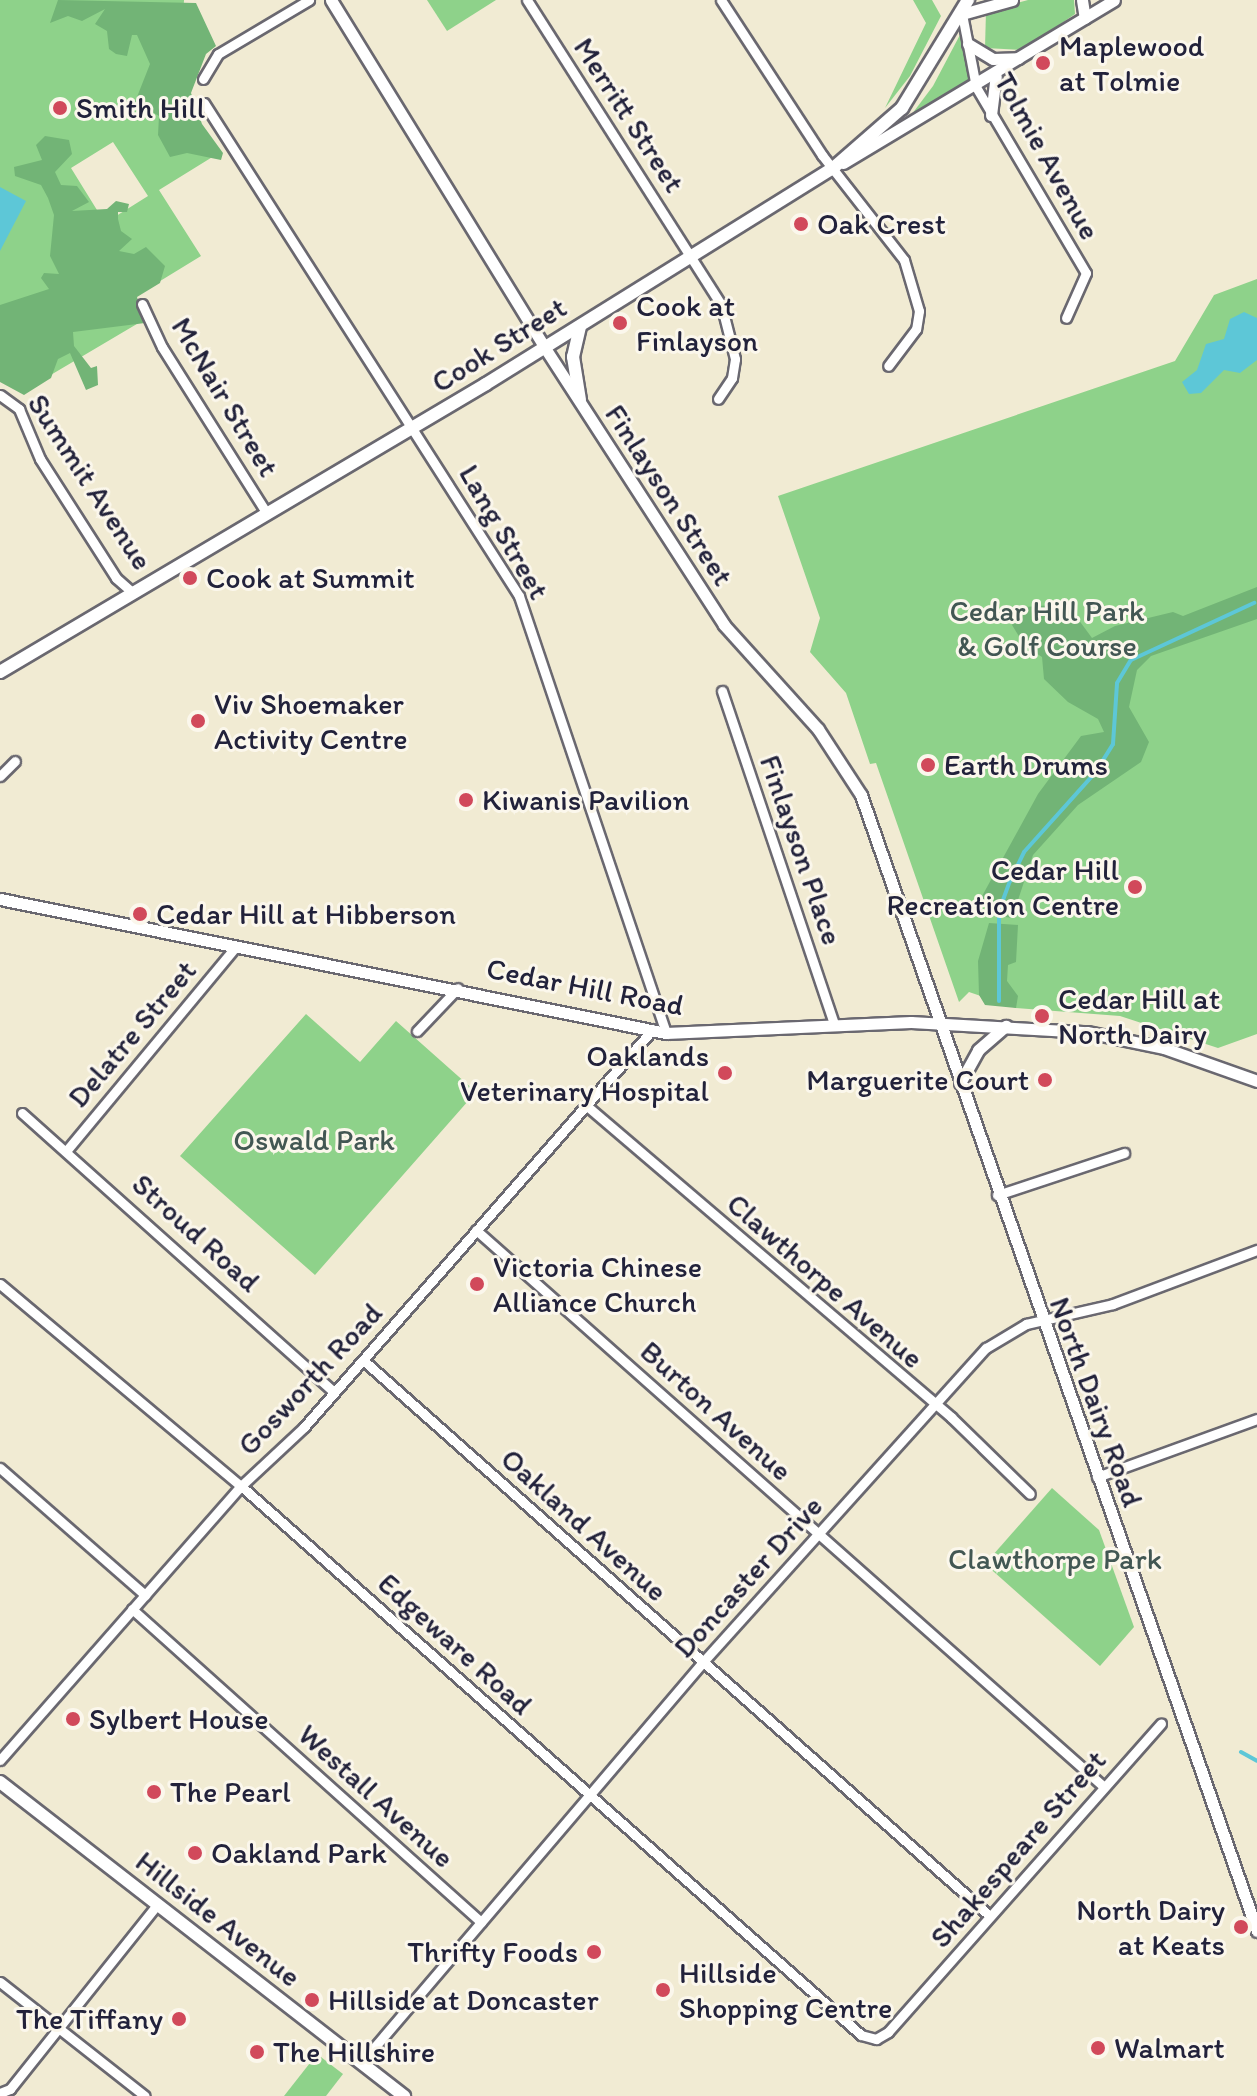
<!DOCTYPE html>
<style>
body{margin:0}
#map{position:relative;width:1257px;height:2096px;overflow:hidden;background:#f1ebd3;font-family:Itim,sans-serif}
div>[style]{position:absolute}
.green>*{inset:0;background:#8ed28a}
.forest>*{inset:0;background:#72b476}
.water>*{inset:0;background:#5dc7d7}
.stream>*{height:4px;margin:-2px;padding:0 2px;transform-origin:2px;border-radius:2px;background:#5dc7d7}
.roads{filter:drop-shadow(2px 0 #6a6870) drop-shadow(-2px 0 #6a6870) drop-shadow(0 2px #6a6870) drop-shadow(0 -2px #6a6870)}
.minor>*{height:9px;margin:-4.5px;padding:0 4.5px;transform-origin:4.5px;border-radius:4.5px;background:#fff}
.tertiary>*{height:11px;margin:-5.5px;padding:0 5.5px;transform-origin:5.5px;border-radius:5.5px;background:#fff}
.secondary>*{height:12px;margin:-6px;padding:0 6px;transform-origin:6px;border-radius:6px;background:#fff}
.dots>*{width:22px;height:22px;translate:-50% -50%;box-sizing:border-box;border:4px solid #fbf7ec;border-radius:50%}
span{translate:-50% -50%;white-space:nowrap;text-align:center;line-height:1.15;-webkit-text-stroke:6px #fbf7ec;paint-order:stroke}
.poi-label{font-size:30px;color:#22223b}
.left{translate:0 -50%;text-align:left}
.right{translate:-100% -50%;text-align:right}
.street-label{font-size:30px;color:#22223b}
.park-label{font-size:30px;color:#425753}
</style>
<div id="map">
<div class="green">
<div style="clip-path:polygon(evenodd,0 0,184px 0,179px 101px,214px 156px,159px 190px,201px 256px,134px 297px,147px 318px,27px 389px,0 374px,0 0,113px 142px,148px 196px,105px 223px,71px 168px,113px 142px)"></div>
<div style="clip-path:polygon(427px 0,496px 0,447px 31px)"></div>
<div style="clip-path:polygon(913px 0,932px 0,941px 16px,910px 76px,885px 108px,926px 23px)"></div>
<div style="clip-path:polygon(1028px 0,1074px 0,1075px 14px,1023px 50px,985px 48px,986px 11px)"></div>
<div style="clip-path:polygon(962px 31px,972px 81px,906px 122px,933px 86px)"></div>
<div style="clip-path:polygon(1257px 279px,1257px 1034px,1218px 1048px,1120px 1016px,1016px 1008px,969px 992px,959px 1002px,876px 763px,870px 764px,846px 693px,810px 652px,820px 618px,778px 496px,1175px 361px,1214px 295px)"></div>
<div style="clip-path:polygon(306px 1014px,360px 1062px,396px 1021px,476px 1092px,315px 1275px,180px 1156px)"></div>
<div style="clip-path:polygon(1052px 1488px,1099px 1530px,1134px 1627px,1100px 1666px,985px 1564px)"></div>
<div style="clip-path:polygon(317px 2054px,343px 2074px,326px 2096px,284px 2096px)"></div>
</div>
<div class="forest">
<div style="clip-path:polygon(58px 0,196px 3px,216px 46px,206px 54px,191px 93px,202px 124px,223px 153px,221px 160px,187px 153px,170px 157px,158px 135px,159px 116px,135px 102px,150px 64px,137px 35px,132px 35px,127px 56px,116px 54px,109px 49px,107px 31px,95px 24px,105px 9px,82px 21px,68px 16px,50px 23px)"></div>
<div style="clip-path:polygon(45px 136px,69px 140px,72px 154px,55px 172px,61px 185px,77px 186px,89px 202px,72px 211px,107px 209px,116px 201px,129px 204px,127px 212px,118px 212px,118px 219px,121px 231px,132px 239px,119px 251px,134px 254px,146px 247px,165px 266px,160px 283px,137px 297px,145px 323px,73px 332px,74px 346px,91px 368px,97px 366px,98px 385px,86px 390px,70px 353px,58px 359px,51px 378px,24px 395px,0 382px,0 305px,49px 289px,41px 278px,44px 273px,59px 274px,50px 256px,54px 215px,48px 198px,41px 185px,15px 176px,14px 167px,42px 160px,36px 145px)"></div>
<div style="clip-path:polygon(1257px 587px,1257px 619px,1151px 656px,1137px 670px,1129px 707px,1149px 742px,1141px 762px,1078px 805px,1033px 855px,1012px 918px,987px 914px,981px 898px,1038px 794px,1081px 736px,1104px 732px,1098px 719px,1068px 702px,1044px 679px,1042px 657px,1025px 646px,1012px 625px,1025px 607px,1067px 604px,1092px 638px,1115px 626px,1173px 612px,1183px 616px)"></div>
<div style="clip-path:polygon(989px 923px,1018px 925px,1016px 962px,1008px 965px,1007px 981px,1018px 996px,1016px 1008px,985px 1005px,979px 995px,978px 961px)"></div>
</div>
<div class="water">
<div style="clip-path:polygon(0 187px,26px 201px,0 251px)"></div>
<div style="clip-path:polygon(1244px 312px,1257px 318px,1257px 360px,1240px 373px,1224px 370px,1201px 393px,1189px 394px,1182px 382px,1197px 370px,1206px 344px,1224px 339px,1230px 319px)"></div>
</div>
<div class="stream">
<div style="left:999px;top:1001px;width:90px;rotate:-90deg"></div>
<div style="left:999px;top:911px;width:32px;rotate:-70deg"></div>
<div style="left:1010px;top:881px;width:32px;rotate:-64deg"></div>
<div style="left:1024px;top:852px;width:106px;rotate:-48.1deg"></div>
<div style="left:1095px;top:773px;width:34px;rotate:-58deg"></div>
<div style="left:1113px;top:744px;width:61px;rotate:-86.2deg"></div>
<div style="left:1117px;top:683px;width:27px;rotate:-59deg"></div>
<div style="left:1131px;top:660px;width:136px;rotate:-24.9deg"></div>
<div style="left:1241px;top:1752px;width:18px;rotate:29deg"></div>
</div>
<div class="roads">
<div class="minor">
<div style="left:527px;top:0;width:361px;rotate:57.5deg"></div>
<div style="left:721px;top:304px;width:57px;rotate:75.7deg"></div>
<div style="left:735px;top:359px;width:19px;rotate:99deg"></div>
<div style="left:732px;top:378px;width:25px;rotate:124deg"></div>
<div style="left:721px;top:0;width:185px;rotate:56.9deg"></div>
<div style="left:822px;top:155px;width:133px;rotate:52deg"></div>
<div style="left:904px;top:260px;width:53px;rotate:73.6deg"></div>
<div style="left:919px;top:311px;width:18px;rotate:99deg"></div>
<div style="left:916px;top:329px;width:46px;rotate:127.1deg"></div>
<div style="left:962px;top:14px;width:74px;rotate:79.1deg"></div>
<div style="left:976px;top:87px;width:216px;rotate:59.4deg"></div>
<div style="left:1086px;top:273px;width:49px;rotate:114deg"></div>
<div style="left:203px;top:79px;width:29px;rotate:-59deg"></div>
<div style="left:218px;top:54px;width:106px;rotate:-30.7deg"></div>
<div style="left:204px;top:103px;width:585px;rotate:57.42deg"></div>
<div style="left:519px;top:596px;width:461px;rotate:71.4deg"></div>
<div style="left:142px;top:304px;width:47px;rotate:65.1deg"></div>
<div style="left:162px;top:347px;width:197px;rotate:57.8deg"></div>
<div style="left:0;top:395px;width:24px;rotate:36deg"></div>
<div style="left:19px;top:409px;width:54px;rotate:67.2deg"></div>
<div style="left:40px;top:459px;width:141px;rotate:57.4deg"></div>
<div style="left:116px;top:578px;width:21px;rotate:41deg"></div>
<div style="left:722px;top:691px;width:351px;rotate:71.4deg"></div>
<div style="left:0;top:776px;width:21px;rotate:-45deg"></div>
<div style="left:417px;top:1031px;width:59px;rotate:-46.4deg"></div>
<div style="left:587px;top:1106px;width:479px;rotate:40.5deg"></div>
<div style="left:951px;top:1417px;width:110px;rotate:44.3deg"></div>
<div style="left:22px;top:1113px;width:419px;rotate:41.8deg"></div>
<div style="left:67px;top:1150px;width:261px;rotate:-50.3deg"></div>
<div style="left:997px;top:1195px;width:134px;rotate:-18.3deg"></div>
<div style="left:476px;top:1230px;width:839px;rotate:41.57deg"></div>
<div style="left:0;top:1284px;width:314px;rotate:40deg"></div>
<div style="left:241px;top:1486px;width:828px;rotate:41.52deg"></div>
<div style="left:861px;top:2035px;width:16px;rotate:15deg"></div>
<div style="left:876px;top:2039px;width:14px;rotate:-30deg"></div>
<div style="left:888px;top:2032px;width:412px;rotate:-48.5deg"></div>
<div style="left:363px;top:1360px;width:838px;rotate:41.57deg"></div>
<div style="left:0;top:1468px;width:193px;rotate:41.2deg"></div>
<div style="left:1097px;top:1477px;width:170px;rotate:-19.9deg"></div>
<div style="left:132px;top:1609px;width:469px;rotate:41.9deg"></div>
<div style="left:0;top:1760px;width:365px;rotate:-48.7deg"></div>
<div style="left:241px;top:1486px;width:86px;rotate:-43.1deg"></div>
<div style="left:304px;top:1427px;width:529px;rotate:-48.75deg"></div>
<div style="left:0;top:1982px;width:184px;rotate:38.2deg"></div>
<div style="left:361px;top:2063px;width:526px;rotate:-49.55deg"></div>
<div style="left:702px;top:1663px;width:424px;rotate:-48deg"></div>
<div style="left:986px;top:1348px;width:47px;rotate:-31deg"></div>
<div style="left:1026px;top:1324px;width:89px;rotate:-12.9deg"></div>
<div style="left:1113px;top:1304px;width:154px;rotate:-20.6deg"></div>
<div style="left:0;top:2093px;width:11px;rotate:-22deg"></div>
<div style="left:10px;top:2089px;width:236px;rotate:-51.4deg"></div>
</div>
<div class="tertiary">
<div style="left:331px;top:0;width:409px;rotate:58.4deg"></div>
<div style="left:545px;top:348px;width:330px;rotate:57.1deg"></div>
<div style="left:724px;top:625px;width:140px;rotate:47.9deg"></div>
<div style="left:818px;top:729px;width:79px;rotate:56.9deg"></div>
<div style="left:861px;top:795px;width:1203px;rotate:70.78deg"></div>
<div style="left:1082px;top:0;width:18px;rotate:81deg"></div>
<div style="left:962px;top:14px;width:52px;rotate:-15.6deg"></div>
<div style="left:968px;top:44px;width:29px;rotate:31deg"></div>
<div style="left:993px;top:59px;width:25px;rotate:-2deg"></div>
<div style="left:991px;top:115px;width:39px;rotate:-83deg"></div>
<div style="left:843px;top:163px;width:316px;rotate:-31deg"></div>
<div style="left:0;top:899px;width:679px;rotate:11.38deg"></div>
<div style="left:666px;top:1033px;width:245px;rotate:-2.6deg"></div>
<div style="left:911px;top:1022px;width:176px;rotate:3.3deg"></div>
<div style="left:1087px;top:1032px;width:79px;rotate:11.7deg"></div>
<div style="left:1164px;top:1048px;width:99px;rotate:19.5deg"></div>
<div style="left:960px;top:1083px;width:38px;rotate:-61deg"></div>
<div style="left:978px;top:1050px;width:37px;rotate:-41deg"></div>
</div>
<div class="secondary">
<div style="left:580px;top:400px;width:44px;rotate:-99.2deg"></div>
<div style="left:573px;top:357px;width:32px;rotate:-77deg"></div>
<div style="left:0;top:672px;width:565px;rotate:-30.65deg"></div>
<div style="left:486px;top:384px;width:407px;rotate:-31.9deg"></div>
<div style="left:832px;top:169px;width:93px;rotate:-41.1deg"></div>
<div style="left:902px;top:108px;width:127px;rotate:-58.6deg"></div>
<div style="left:0;top:1782px;width:512px;rotate:37.86deg"></div>
</div>
</div>
<div class="dots">
<div style="left:1043px;top:63px;background:#d1495b"></div>
<div style="left:60px;top:108px;background:#d1495b"></div>
<div style="left:801px;top:224px;background:#d1495b"></div>
<div style="left:620px;top:323px;background:#d1495b"></div>
<div style="left:190px;top:578px;background:#d1495b"></div>
<div style="left:198px;top:721px;background:#d1495b"></div>
<div style="left:928px;top:765px;background:#d1495b"></div>
<div style="left:466px;top:800px;background:#d1495b"></div>
<div style="left:1135px;top:887px;background:#d1495b"></div>
<div style="left:140px;top:914px;background:#d1495b"></div>
<div style="left:1042px;top:1016px;background:#d1495b"></div>
<div style="left:725px;top:1073px;background:#d1495b"></div>
<div style="left:1045px;top:1080px;background:#d1495b"></div>
<div style="left:477px;top:1284px;background:#d1495b"></div>
<div style="left:73px;top:1719px;background:#d1495b"></div>
<div style="left:154px;top:1792px;background:#d1495b"></div>
<div style="left:195px;top:1853px;background:#d1495b"></div>
<div style="left:1241px;top:1927px;background:#d1495b"></div>
<div style="left:594px;top:1952px;background:#d1495b"></div>
<div style="left:663px;top:1990px;background:#d1495b"></div>
<div style="left:312px;top:2000px;background:#d1495b"></div>
<div style="left:179px;top:2019px;background:#d1495b"></div>
<div style="left:1098px;top:2048px;background:#d1495b"></div>
<div style="left:257px;top:2052px;background:#d1495b"></div>
</div>
<div class="poi-label">
<span class="left" style="left:1059px;top:63px">Maplewood<br>at Tolmie</span>
<span class="left" style="left:76px;top:108px">Smith Hill</span>
<span class="left" style="left:817px;top:224px">Oak Crest</span>
<span class="left" style="left:636px;top:323px">Cook at<br>Finlayson</span>
<span class="left" style="left:206px;top:578px">Cook at Summit</span>
<span class="left" style="left:214px;top:721px">Viv Shoemaker<br>Activity Centre</span>
<span class="left" style="left:944px;top:765px">Earth Drums</span>
<span class="left" style="left:482px;top:800px">Kiwanis Pavilion</span>
<span class="right" style="left:1119px;top:887px">Cedar Hill<br>Recreation Centre</span>
<span class="left" style="left:156px;top:914px">Cedar Hill at Hibberson</span>
<span class="left" style="left:1058px;top:1016px">Cedar Hill at<br>North Dairy</span>
<span class="right" style="left:709px;top:1073px">Oaklands<br>Veterinary Hospital</span>
<span class="right" style="left:1029px;top:1080px">Marguerite Court</span>
<span class="left" style="left:493px;top:1284px">Victoria Chinese<br>Alliance Church</span>
<span class="left" style="left:89px;top:1719px">Sylbert House</span>
<span class="left" style="left:170px;top:1792px">The Pearl</span>
<span class="left" style="left:211px;top:1853px">Oakland Park</span>
<span class="right" style="left:1225px;top:1927px">North Dairy<br>at Keats</span>
<span class="right" style="left:578px;top:1952px">Thrifty Foods</span>
<span class="left" style="left:679px;top:1990px">Hillside<br>Shopping Centre</span>
<span class="left" style="left:328px;top:2000px">Hillside at Doncaster</span>
<span class="right" style="left:163px;top:2019px">The Tiffany</span>
<span class="left" style="left:1114px;top:2048px">Walmart</span>
<span class="left" style="left:273px;top:2052px">The Hillshire</span>
</div>
<div class="street-label">
<span style="left:629px;top:115px;rotate:57deg">Merritt Street</span>
<span style="left:1047px;top:156px;rotate:61deg">Tolmie Avenue</span>
<span style="left:499px;top:345px;rotate:-32deg">Cook Street</span>
<span style="left:225px;top:397px;rotate:59deg">McNair Street</span>
<span style="left:90px;top:482px;rotate:57deg">Summit Avenue</span>
<span style="left:669px;top:495px;rotate:57deg">Finlayson Street</span>
<span style="left:504px;top:532px;rotate:60deg">Lang Street</span>
<span style="left:801px;top:850px;rotate:71deg">Finlayson Place</span>
<span style="left:585px;top:987px;rotate:11deg">Cedar Hill Road</span>
<span style="left:132px;top:1034px;rotate:-50deg">Delatre Street</span>
<span style="left:196px;top:1233px;rotate:42deg">Stroud Road</span>
<span style="left:825px;top:1281px;rotate:41deg">Clawthorpe Avenue</span>
<span style="left:310px;top:1379px;rotate:-47deg">Gosworth Road</span>
<span style="left:1096px;top:1402px;rotate:70deg">North Dairy Road</span>
<span style="left:716px;top:1411px;rotate:42deg">Burton Avenue</span>
<span style="left:584px;top:1525px;rotate:42deg">Oakland Avenue</span>
<span style="left:748px;top:1577px;rotate:-48deg">Doncaster Drive</span>
<span style="left:455px;top:1644px;rotate:42deg">Edgeware Road</span>
<span style="left:376px;top:1796px;rotate:42deg">Westall Avenue</span>
<span style="left:1018px;top:1849px;rotate:-49deg">Shakespeare Street</span>
<span style="left:218px;top:1919px;rotate:38deg">Hillside Avenue</span>
</div>
<div class="park-label">
<span style="left:1047px;top:628px">Cedar Hill Park<br>&amp; Golf Course</span>
<span style="left:314px;top:1140px">Oswald Park</span>
<span style="left:1055px;top:1559px">Clawthorpe Park</span>
</div>
</div>
